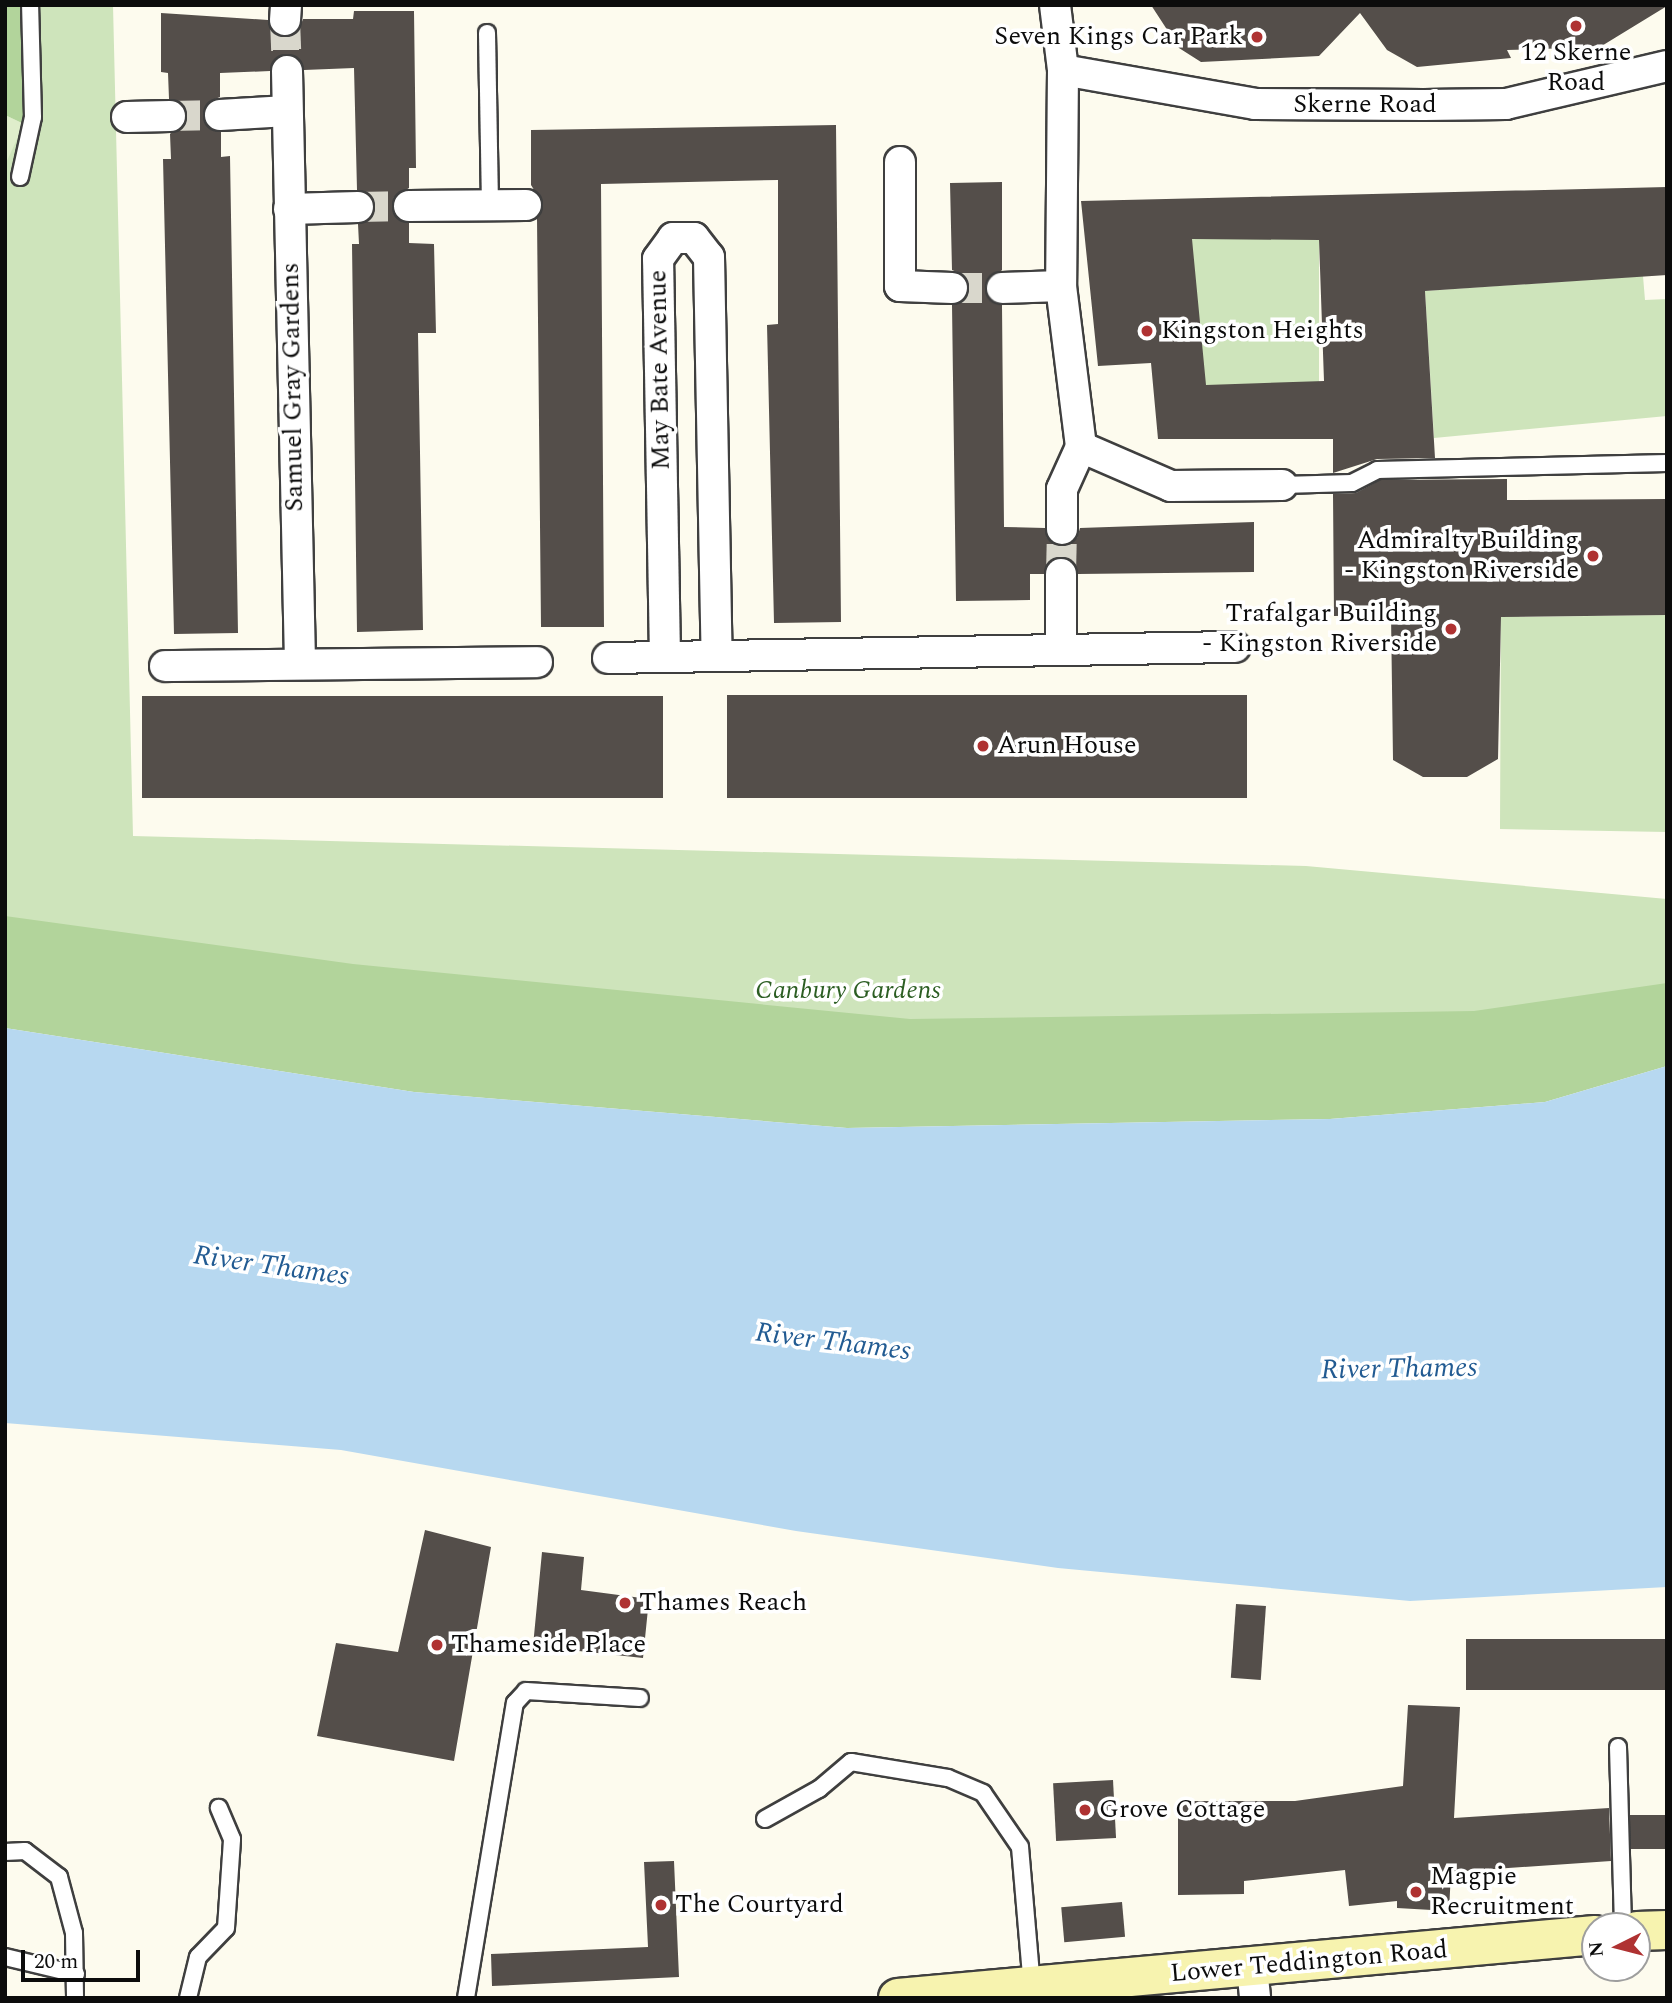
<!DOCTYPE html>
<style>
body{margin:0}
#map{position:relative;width:1672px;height:2003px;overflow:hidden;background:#fdfbee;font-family:Spectral,serif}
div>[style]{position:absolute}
.green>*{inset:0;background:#cee4bb;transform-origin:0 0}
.forest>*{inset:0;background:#b2d49b}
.pitch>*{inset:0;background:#dfedcb}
.water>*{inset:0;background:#b7d8f0}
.building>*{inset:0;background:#544e4a;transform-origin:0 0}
.street-tunnel>*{height:30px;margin-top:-15px;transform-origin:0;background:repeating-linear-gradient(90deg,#d9d7cc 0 30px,transparent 0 45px)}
.roads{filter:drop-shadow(2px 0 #3f3f3f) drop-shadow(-2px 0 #3f3f3f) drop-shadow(0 2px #3f3f3f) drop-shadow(0 -2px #3f3f3f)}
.lane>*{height:16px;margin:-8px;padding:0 8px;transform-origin:8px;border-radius:8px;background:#fff}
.street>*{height:30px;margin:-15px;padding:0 15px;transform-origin:15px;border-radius:15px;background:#fff}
.secondary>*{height:38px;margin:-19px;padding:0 19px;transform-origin:19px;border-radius:19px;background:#f7f3af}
.dots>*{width:19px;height:19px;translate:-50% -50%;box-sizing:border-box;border:4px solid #fff;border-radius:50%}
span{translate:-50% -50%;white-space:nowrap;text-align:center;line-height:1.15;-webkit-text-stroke:7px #fff;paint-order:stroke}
.poi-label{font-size:26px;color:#0c0c0c}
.right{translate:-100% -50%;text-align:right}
.left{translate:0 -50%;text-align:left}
.street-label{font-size:26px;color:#0c0c0c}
.park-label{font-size:26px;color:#2c5e23;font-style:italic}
.water-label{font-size:28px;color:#225b92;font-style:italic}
.frame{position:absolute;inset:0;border:7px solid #0c0c0c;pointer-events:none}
.north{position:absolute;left:1581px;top:1912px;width:70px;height:70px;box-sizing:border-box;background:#fff;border:2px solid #9e9e9e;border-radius:50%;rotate:264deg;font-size:19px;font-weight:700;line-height:28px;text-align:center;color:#0c0c0c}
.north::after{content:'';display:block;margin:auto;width:24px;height:32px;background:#af3232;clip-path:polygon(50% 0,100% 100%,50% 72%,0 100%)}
.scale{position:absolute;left:21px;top:1950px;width:119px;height:32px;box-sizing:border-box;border:4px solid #0c0c0c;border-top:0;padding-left:9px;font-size:21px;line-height:24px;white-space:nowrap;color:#0c0c0c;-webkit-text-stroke:5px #fff;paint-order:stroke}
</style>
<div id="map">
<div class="green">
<div style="clip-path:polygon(5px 5px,113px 5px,133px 836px,1306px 866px,1667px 899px,1667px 1066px,5px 1028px)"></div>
<div style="left:1192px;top:239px;width:127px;height:147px"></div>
<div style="clip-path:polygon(1643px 276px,1645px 300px,1667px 299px,1667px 416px,1434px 438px,1425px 291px)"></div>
<div style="clip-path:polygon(1501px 600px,1520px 617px,1667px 615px,1667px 832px,1500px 829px)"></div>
</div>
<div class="forest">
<div style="clip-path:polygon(5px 5px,26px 5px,33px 117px,24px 124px,5px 115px)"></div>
<div style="clip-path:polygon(5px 916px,353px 964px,910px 1019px,1474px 1011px,1667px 983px,1667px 1066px,1545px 1102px,1330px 1119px,847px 1128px,414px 1092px,5px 1028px)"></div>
</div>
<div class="pitch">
<div style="clip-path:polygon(5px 115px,24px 124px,5px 165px)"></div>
</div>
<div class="water">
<div style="clip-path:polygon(5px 1028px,414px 1092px,847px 1128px,1330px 1119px,1482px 1107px,1545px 1102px,1667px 1066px,1667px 1587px,1410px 1601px,1058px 1568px,796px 1531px,341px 1450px,5px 1423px)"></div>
</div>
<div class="building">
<div style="clip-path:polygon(1151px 5px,1667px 5px,1667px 6px,1600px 47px,1507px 50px,1511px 58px,1417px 67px,1387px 50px,1360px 13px,1319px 56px,1201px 62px,1179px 48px)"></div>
<div style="clip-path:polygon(354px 11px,414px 11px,416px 168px,409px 168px,409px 188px,394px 197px,392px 207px,409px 223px,409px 243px,434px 244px,436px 333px,418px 333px,423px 630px,357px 632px,352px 244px,359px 244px,358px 224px,373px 216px,375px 206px,357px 190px,354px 68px,304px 70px,286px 54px,270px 71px,220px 73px,220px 97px,210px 101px,203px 115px,221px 132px,221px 157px,230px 156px,238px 633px,174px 634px,163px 159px,171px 159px,170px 134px,187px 116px,185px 106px,169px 99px,168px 73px,161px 72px,161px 13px,268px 20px,285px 37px,299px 30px,303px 19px,353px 19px)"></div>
<div style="clip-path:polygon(836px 125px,841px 622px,774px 623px,767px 325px,778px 324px,778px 180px,601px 184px,604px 627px,541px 627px,537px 218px,543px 204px,531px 185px,531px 130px)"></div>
<div style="clip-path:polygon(1002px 182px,1002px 270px,985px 288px,1002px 305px,1004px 527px,1045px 528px,1047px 538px,1063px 546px,1077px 538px,1080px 528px,1254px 522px,1254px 572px,1078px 574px,1060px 557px,1044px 574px,1030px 574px,1030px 600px,956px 601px,952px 305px,969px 288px,962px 274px,952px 270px,950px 183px)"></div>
<div style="clip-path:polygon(evenodd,1667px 187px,1667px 275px,1425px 291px,1435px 458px,1377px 459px,1333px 473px,1333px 439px,1158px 439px,1151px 363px,1098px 366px,1081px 201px,1667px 187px,1192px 239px,1319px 240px,1324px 381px,1206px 385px,1192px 239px)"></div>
<div style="clip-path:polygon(1507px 479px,1507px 500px,1667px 499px,1667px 615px,1501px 617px,1498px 759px,1467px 777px,1423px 777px,1393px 760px,1391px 615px,1334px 616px,1333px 494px,1356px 493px,1380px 480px)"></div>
<div style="left:727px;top:695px;width:520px;height:103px"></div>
<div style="left:142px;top:696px;width:521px;height:102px"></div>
<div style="clip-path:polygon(425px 1530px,491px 1547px,454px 1761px,317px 1736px,336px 1643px,398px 1652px)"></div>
<div style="clip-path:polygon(542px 1552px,584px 1557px,581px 1590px,649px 1599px,643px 1658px,533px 1646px)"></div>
<div style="left:1236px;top:1604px;width:30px;height:74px;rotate:4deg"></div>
<div style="left:1667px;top:1639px;width:51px;height:201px;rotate:90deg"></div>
<div style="clip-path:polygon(1408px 1705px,1460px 1707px,1454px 1818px,1609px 1808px,1611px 1861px,1451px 1872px,1449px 1911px,1397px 1908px,1397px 1901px,1349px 1906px,1345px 1870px,1244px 1881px,1244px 1894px,1178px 1895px,1178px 1801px,1295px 1801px,1403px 1786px)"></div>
<div style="left:1113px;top:1780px;width:58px;height:60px;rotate:87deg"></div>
<div style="left:1667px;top:1815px;width:34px;height:37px;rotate:90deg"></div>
<div style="clip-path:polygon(674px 1861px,679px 1977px,492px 1986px,491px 1954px,648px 1947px,644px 1862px)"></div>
<div style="left:1122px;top:1902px;width:35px;height:61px;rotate:85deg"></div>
</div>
<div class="street-tunnel">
<div style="left:285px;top:20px;width:51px;rotate:87.8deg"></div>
<div style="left:170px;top:116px;width:50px;rotate:-1.1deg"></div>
<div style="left:358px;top:207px;width:51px;rotate:-1.1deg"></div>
<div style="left:952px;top:288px;width:50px"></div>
<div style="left:1061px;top:574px;width:45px;rotate:-88.7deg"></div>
</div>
<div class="roads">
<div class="lane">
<div style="left:487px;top:33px;width:170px;rotate:89deg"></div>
<div style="left:20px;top:177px;width:61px;rotate:-77.8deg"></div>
<div style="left:33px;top:117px;width:112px;rotate:-91.5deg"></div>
<div style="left:1282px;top:485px;width:70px;rotate:-1.6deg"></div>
<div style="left:1352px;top:483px;width:28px;rotate:-27deg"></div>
<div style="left:1377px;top:470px;width:290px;rotate:-1.4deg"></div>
<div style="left:1618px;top:1747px;width:179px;rotate:88.4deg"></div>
<div style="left:765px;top:1819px;width:62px;rotate:-29.1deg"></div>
<div style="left:819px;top:1789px;width:42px;rotate:-40.2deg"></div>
<div style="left:851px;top:1762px;width:98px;rotate:9.4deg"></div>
<div style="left:948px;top:1778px;width:38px;rotate:23deg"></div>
<div style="left:983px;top:1793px;width:65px;rotate:55.6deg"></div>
<div style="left:1020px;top:1847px;width:141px;rotate:85.1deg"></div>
<div style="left:5px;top:1852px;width:20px;rotate:-3deg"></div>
<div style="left:25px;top:1851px;width:43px;rotate:37.4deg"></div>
<div style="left:59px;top:1877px;width:58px;rotate:75deg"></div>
<div style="left:74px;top:1933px;width:65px;rotate:89.1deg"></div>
<div style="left:5px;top:1957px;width:73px;rotate:13.5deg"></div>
<div style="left:188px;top:1998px;width:42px;rotate:-76.3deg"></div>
<div style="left:198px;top:1957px;width:40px;rotate:-46deg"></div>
<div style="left:226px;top:1928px;width:89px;rotate:-86.1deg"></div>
<div style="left:232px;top:1839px;width:34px;rotate:-113deg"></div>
<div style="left:466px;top:1998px;width:299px;rotate:-80.6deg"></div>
<div style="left:515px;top:1703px;width:16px;rotate:-47deg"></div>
<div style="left:526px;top:1691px;width:114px;rotate:3.5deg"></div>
</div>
<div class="street">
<div style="left:1055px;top:5px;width:65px;rotate:83deg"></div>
<div style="left:1063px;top:70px;width:216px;rotate:90.5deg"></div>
<div style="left:1061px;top:286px;width:162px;rotate:82.9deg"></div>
<div style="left:1081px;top:447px;width:98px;rotate:23.4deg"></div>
<div style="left:1171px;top:486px;width:111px;rotate:-0.5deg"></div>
<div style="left:285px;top:20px;width:15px;rotate:-86deg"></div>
<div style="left:1063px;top:70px;width:195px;rotate:10deg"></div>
<div style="left:1255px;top:104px;width:169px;rotate:0.3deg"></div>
<div style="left:1424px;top:105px;width:82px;rotate:-0.7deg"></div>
<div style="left:1506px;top:104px;width:165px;rotate:-13.3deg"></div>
<div style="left:287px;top:71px;width:593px;rotate:88.74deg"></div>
<div style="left:220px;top:115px;width:67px;rotate:-3.4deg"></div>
<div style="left:127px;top:117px;width:43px;rotate:-1.3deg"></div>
<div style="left:900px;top:162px;width:124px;rotate:90deg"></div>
<div style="left:900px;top:286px;width:52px;rotate:2.2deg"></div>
<div style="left:409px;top:206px;width:117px;rotate:-0.5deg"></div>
<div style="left:289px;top:209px;width:69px;rotate:-1.7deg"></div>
<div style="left:1002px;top:288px;width:59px;rotate:-1.9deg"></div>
<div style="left:1062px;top:529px;width:40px;rotate:-90deg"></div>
<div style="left:1062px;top:489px;width:46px;rotate:-65.7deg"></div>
<div style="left:1061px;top:574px;width:75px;rotate:90deg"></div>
<div style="left:665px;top:657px;width:398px;rotate:-91deg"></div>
<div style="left:658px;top:259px;width:26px;rotate:-54deg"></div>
<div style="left:673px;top:238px;width:21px"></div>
<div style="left:694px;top:238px;width:24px;rotate:52deg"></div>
<div style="left:709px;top:257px;width:399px;rotate:88.9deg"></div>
<div style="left:608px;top:658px;width:627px;rotate:-1.01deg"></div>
<div style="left:165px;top:666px;width:372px;rotate:-0.6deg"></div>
<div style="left:1252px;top:1968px;width:30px;rotate:84deg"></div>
</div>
<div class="secondary">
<div style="left:1637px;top:1931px;width:30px;rotate:-2deg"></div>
<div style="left:898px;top:1998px;width:700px;rotate:-5.16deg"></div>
</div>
</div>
<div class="dots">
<div style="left:1576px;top:26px;background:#af3232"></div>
<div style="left:1257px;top:37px;background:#af3232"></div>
<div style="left:1147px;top:331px;background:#af3232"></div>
<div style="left:1593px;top:556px;background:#af3232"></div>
<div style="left:1451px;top:629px;background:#af3232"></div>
<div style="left:983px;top:746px;background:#af3232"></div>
<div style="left:625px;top:1603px;background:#af3232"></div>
<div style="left:437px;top:1645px;background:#af3232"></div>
<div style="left:1085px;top:1810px;background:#af3232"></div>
<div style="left:1416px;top:1892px;background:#af3232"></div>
<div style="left:661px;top:1905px;background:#af3232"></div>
</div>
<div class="poi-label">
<span class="right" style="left:1243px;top:37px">Seven Kings Car Park</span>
<span style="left:1576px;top:68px">12 Skerne<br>Road</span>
<span class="left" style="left:1161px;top:331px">Kingston Heights</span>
<span class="right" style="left:1579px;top:556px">Admiralty Building<br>- Kingston Riverside</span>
<span class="right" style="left:1437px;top:629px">Trafalgar Building<br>- Kingston Riverside</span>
<span class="left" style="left:997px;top:746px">Arun House</span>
<span class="left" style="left:639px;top:1603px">Thames Reach</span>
<span class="left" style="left:451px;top:1645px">Thameside Place</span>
<span class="left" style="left:1099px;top:1810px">Grove Cottage</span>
<span class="left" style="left:1430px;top:1892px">Magpie<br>Recruitment</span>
<span class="left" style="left:675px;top:1905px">The Courtyard</span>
</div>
<div class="street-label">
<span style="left:1365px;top:105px">Skerne Road</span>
<span style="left:660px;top:370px;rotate:-91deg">May Bate Avenue</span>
<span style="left:293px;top:387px;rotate:-91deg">Samuel Gray Gardens</span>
<span style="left:1309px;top:1962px;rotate:-5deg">Lower Teddington Road</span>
</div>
<div class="park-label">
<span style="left:848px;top:991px">Canbury Gardens</span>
</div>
<div class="water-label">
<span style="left:271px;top:1266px;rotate:8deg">River Thames</span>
<span style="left:833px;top:1342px;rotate:7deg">River Thames</span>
<span style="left:1399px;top:1369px;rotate:-1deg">River Thames</span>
</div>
<div class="frame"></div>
<div class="north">N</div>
<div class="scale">20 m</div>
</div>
